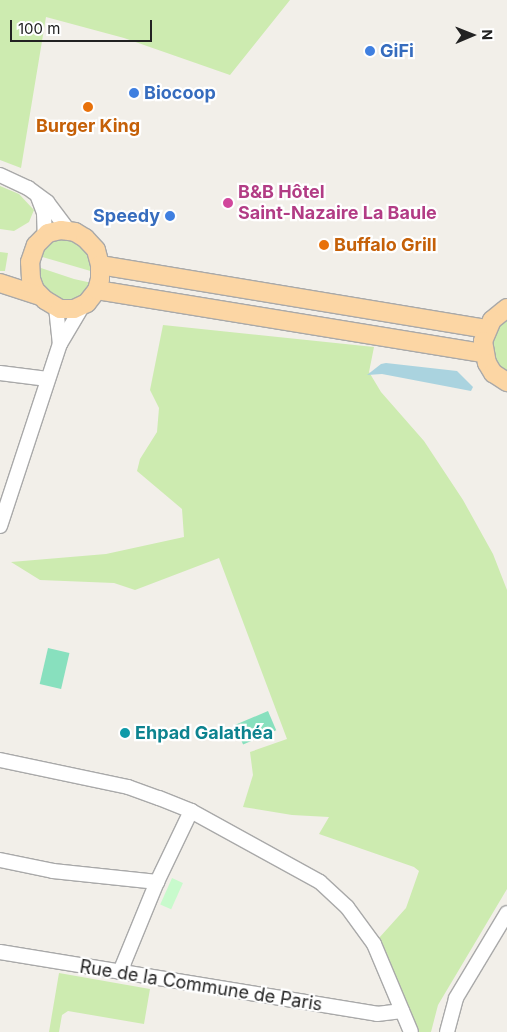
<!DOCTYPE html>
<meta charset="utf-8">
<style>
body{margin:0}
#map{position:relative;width:507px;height:1032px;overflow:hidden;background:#f2efe9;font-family:Inter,sans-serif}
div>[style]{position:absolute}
.grass>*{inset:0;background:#cdebb0}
.park>*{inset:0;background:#c8facc;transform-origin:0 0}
.pitch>*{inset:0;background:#88e0be;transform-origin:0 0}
.water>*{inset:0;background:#aad3df}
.roads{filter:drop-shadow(1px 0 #a9a9a9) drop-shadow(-1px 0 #a9a9a9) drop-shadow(0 1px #a9a9a9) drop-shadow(0 -1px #a9a9a9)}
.minor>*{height:14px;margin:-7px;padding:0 7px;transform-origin:7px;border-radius:7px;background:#fff}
.major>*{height:18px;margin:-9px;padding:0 9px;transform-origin:9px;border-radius:9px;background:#fcd6a4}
.dots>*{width:14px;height:14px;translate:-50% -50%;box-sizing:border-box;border:2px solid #fff;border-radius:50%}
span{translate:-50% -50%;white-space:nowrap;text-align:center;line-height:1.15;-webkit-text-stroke:4.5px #fff;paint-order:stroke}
.shop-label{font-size:18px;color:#366cbe;font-weight:700}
.left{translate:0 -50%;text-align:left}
.right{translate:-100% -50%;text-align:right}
.food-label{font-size:18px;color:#c56008;font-weight:700}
.hotel-label{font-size:18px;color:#b23c85;font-weight:700}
.culture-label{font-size:18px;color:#0d838f;font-weight:700}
.street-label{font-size:18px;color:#222}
.north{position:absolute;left:447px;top:10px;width:50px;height:50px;-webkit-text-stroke:4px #fff;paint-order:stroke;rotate:89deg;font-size:14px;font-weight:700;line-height:20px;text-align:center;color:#222}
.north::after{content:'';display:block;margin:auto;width:18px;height:22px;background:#222;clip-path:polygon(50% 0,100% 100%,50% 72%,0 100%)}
.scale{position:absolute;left:10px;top:20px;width:142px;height:22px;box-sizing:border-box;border:2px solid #222;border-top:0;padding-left:6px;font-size:15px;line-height:18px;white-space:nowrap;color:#222;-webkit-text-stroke:4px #fff;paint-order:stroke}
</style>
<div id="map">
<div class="grass">
<div style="clip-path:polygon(0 0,290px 0,230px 75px,124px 38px,46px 17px,21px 168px,0 160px)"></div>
<div style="clip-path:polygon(0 186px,19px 194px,34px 210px,29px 222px,14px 231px,0 229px)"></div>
<div style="clip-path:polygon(69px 238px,87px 249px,94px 272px,39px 256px,54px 239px)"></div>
<div style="clip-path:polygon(0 252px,8px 253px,5px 271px,0 271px)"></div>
<div style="clip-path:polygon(38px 267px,74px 279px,92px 283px,82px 296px,70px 300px,60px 299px,46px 289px,40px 279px)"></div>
<div style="clip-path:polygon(507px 314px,507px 374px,498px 367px,492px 358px,489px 335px)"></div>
<div style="clip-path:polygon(163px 325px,374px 347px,369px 372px,381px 392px,424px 441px,463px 500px,493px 554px,507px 590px,507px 889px,438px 1005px,431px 1032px,418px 1032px,379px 938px,406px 908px,419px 871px,414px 867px,319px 834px,329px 817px,292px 815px,243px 807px,253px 775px,250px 752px,287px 739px,219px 558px,135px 590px,114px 583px,40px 580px,11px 562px,106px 554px,184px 537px,182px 509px,137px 471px,140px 459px,157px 432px,159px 408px,150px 390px)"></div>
<div style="clip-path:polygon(59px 973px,150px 989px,144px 1024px,68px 1011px,62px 1015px,59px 1032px,49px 1032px)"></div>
</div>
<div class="park">
<div style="left:172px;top:878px;width:12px;height:29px;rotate:24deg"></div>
</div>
<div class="pitch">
<div style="left:48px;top:648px;width:22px;height:37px;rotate:13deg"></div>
<div style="left:268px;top:711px;width:21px;height:36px;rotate:67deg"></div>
</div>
<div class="water">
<div style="clip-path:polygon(386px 363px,457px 371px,473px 387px,471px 391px,382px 374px,367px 375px,381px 364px)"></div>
</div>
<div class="roads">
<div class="minor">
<div style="left:0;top:175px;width:31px;rotate:25deg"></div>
<div style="left:28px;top:188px;width:24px;rotate:36deg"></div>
<div style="left:47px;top:202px;width:36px;rotate:53deg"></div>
<div style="left:38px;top:197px;width:17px;rotate:69deg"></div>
<div style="left:44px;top:213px;width:23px;rotate:88deg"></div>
<div style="left:56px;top:307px;width:37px;rotate:84deg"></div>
<div style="left:0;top:373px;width:48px;rotate:7.1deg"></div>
<div style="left:0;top:526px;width:192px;rotate:-71.8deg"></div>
<div style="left:60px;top:344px;width:43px;rotate:-59.3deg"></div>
<div style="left:0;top:760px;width:131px;rotate:11.9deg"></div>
<div style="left:128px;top:787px;width:33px;rotate:20deg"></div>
<div style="left:159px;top:798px;width:35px;rotate:22deg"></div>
<div style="left:191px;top:811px;width:147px;rotate:28.8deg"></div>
<div style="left:320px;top:882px;width:37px;rotate:43deg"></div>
<div style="left:347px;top:907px;width:46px;rotate:53.9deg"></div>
<div style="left:374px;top:944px;width:95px;rotate:67.2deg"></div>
<div style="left:0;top:860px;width:54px;rotate:11.7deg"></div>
<div style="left:53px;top:871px;width:105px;rotate:6deg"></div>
<div style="left:0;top:952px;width:382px;rotate:9.3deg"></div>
<div style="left:377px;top:1014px;width:25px;rotate:-7deg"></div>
<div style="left:120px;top:972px;width:97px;rotate:-67.7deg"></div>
<div style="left:157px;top:882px;width:79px;rotate:-64.4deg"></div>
<div style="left:447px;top:1032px;width:35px;rotate:-75deg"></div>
<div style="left:456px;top:998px;width:99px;rotate:-59deg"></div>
</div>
<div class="major">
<div style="left:61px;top:230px;width:14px;rotate:8deg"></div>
<div style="left:75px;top:232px;width:12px;rotate:31deg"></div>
<div style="left:85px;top:238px;width:16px;rotate:47deg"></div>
<div style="left:96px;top:250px;width:16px;rotate:75deg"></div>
<div style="left:100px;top:265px;width:14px;rotate:90deg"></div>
<div style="left:100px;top:279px;width:11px;rotate:105deg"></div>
<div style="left:97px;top:290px;width:16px;rotate:128deg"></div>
<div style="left:87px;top:303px;width:14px;rotate:155deg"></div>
<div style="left:74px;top:309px;width:14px;rotate:180deg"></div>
<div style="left:60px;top:309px;width:17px;rotate:-149deg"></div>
<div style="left:45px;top:300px;width:14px;rotate:-135deg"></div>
<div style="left:35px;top:290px;width:12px;rotate:-110deg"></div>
<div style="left:31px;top:279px;width:17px;rotate:-93deg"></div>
<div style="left:30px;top:262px;width:18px;rotate:-71deg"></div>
<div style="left:36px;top:245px;width:17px;rotate:-45deg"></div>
<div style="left:48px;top:233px;width:13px;rotate:-13deg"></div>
<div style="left:100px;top:265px;width:391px;rotate:9.4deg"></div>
<div style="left:0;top:283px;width:42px;rotate:18deg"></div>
<div style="left:97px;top:290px;width:391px;rotate:9.3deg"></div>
<div style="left:507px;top:308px;width:19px;rotate:141deg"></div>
<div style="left:492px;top:320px;width:23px;rotate:113deg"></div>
<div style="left:483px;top:341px;width:22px;rotate:80deg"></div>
<div style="left:487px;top:363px;width:12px;rotate:59deg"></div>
<div style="left:493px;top:373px;width:17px;rotate:33deg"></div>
</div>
</div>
<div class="dots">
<div style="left:370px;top:51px;background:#3f7fe0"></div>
<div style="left:134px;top:93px;background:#3f7fe0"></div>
<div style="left:88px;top:107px;background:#e8710a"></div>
<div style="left:228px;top:203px;background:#d1479c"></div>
<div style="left:170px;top:216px;background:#3f7fe0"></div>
<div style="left:324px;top:245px;background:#e8710a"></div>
<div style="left:125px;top:733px;background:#0f9aa8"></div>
</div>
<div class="shop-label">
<span class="left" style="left:380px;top:51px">GiFi</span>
<span class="left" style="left:144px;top:93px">Biocoop</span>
<span class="right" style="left:160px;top:216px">Speedy</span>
</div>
<div class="food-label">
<span style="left:88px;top:126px">Burger King</span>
<span class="left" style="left:334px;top:245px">Buffalo Grill</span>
</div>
<div class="hotel-label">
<span class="left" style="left:238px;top:203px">B&amp;B Hôtel<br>Saint-Nazaire La Baule</span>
</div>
<div class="culture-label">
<span class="left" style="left:135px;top:733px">Ehpad Galathéa</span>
</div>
<div class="street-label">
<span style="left:201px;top:986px;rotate:9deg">Rue de la Commune de Paris</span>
</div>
<div class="north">N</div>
<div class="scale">100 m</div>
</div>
